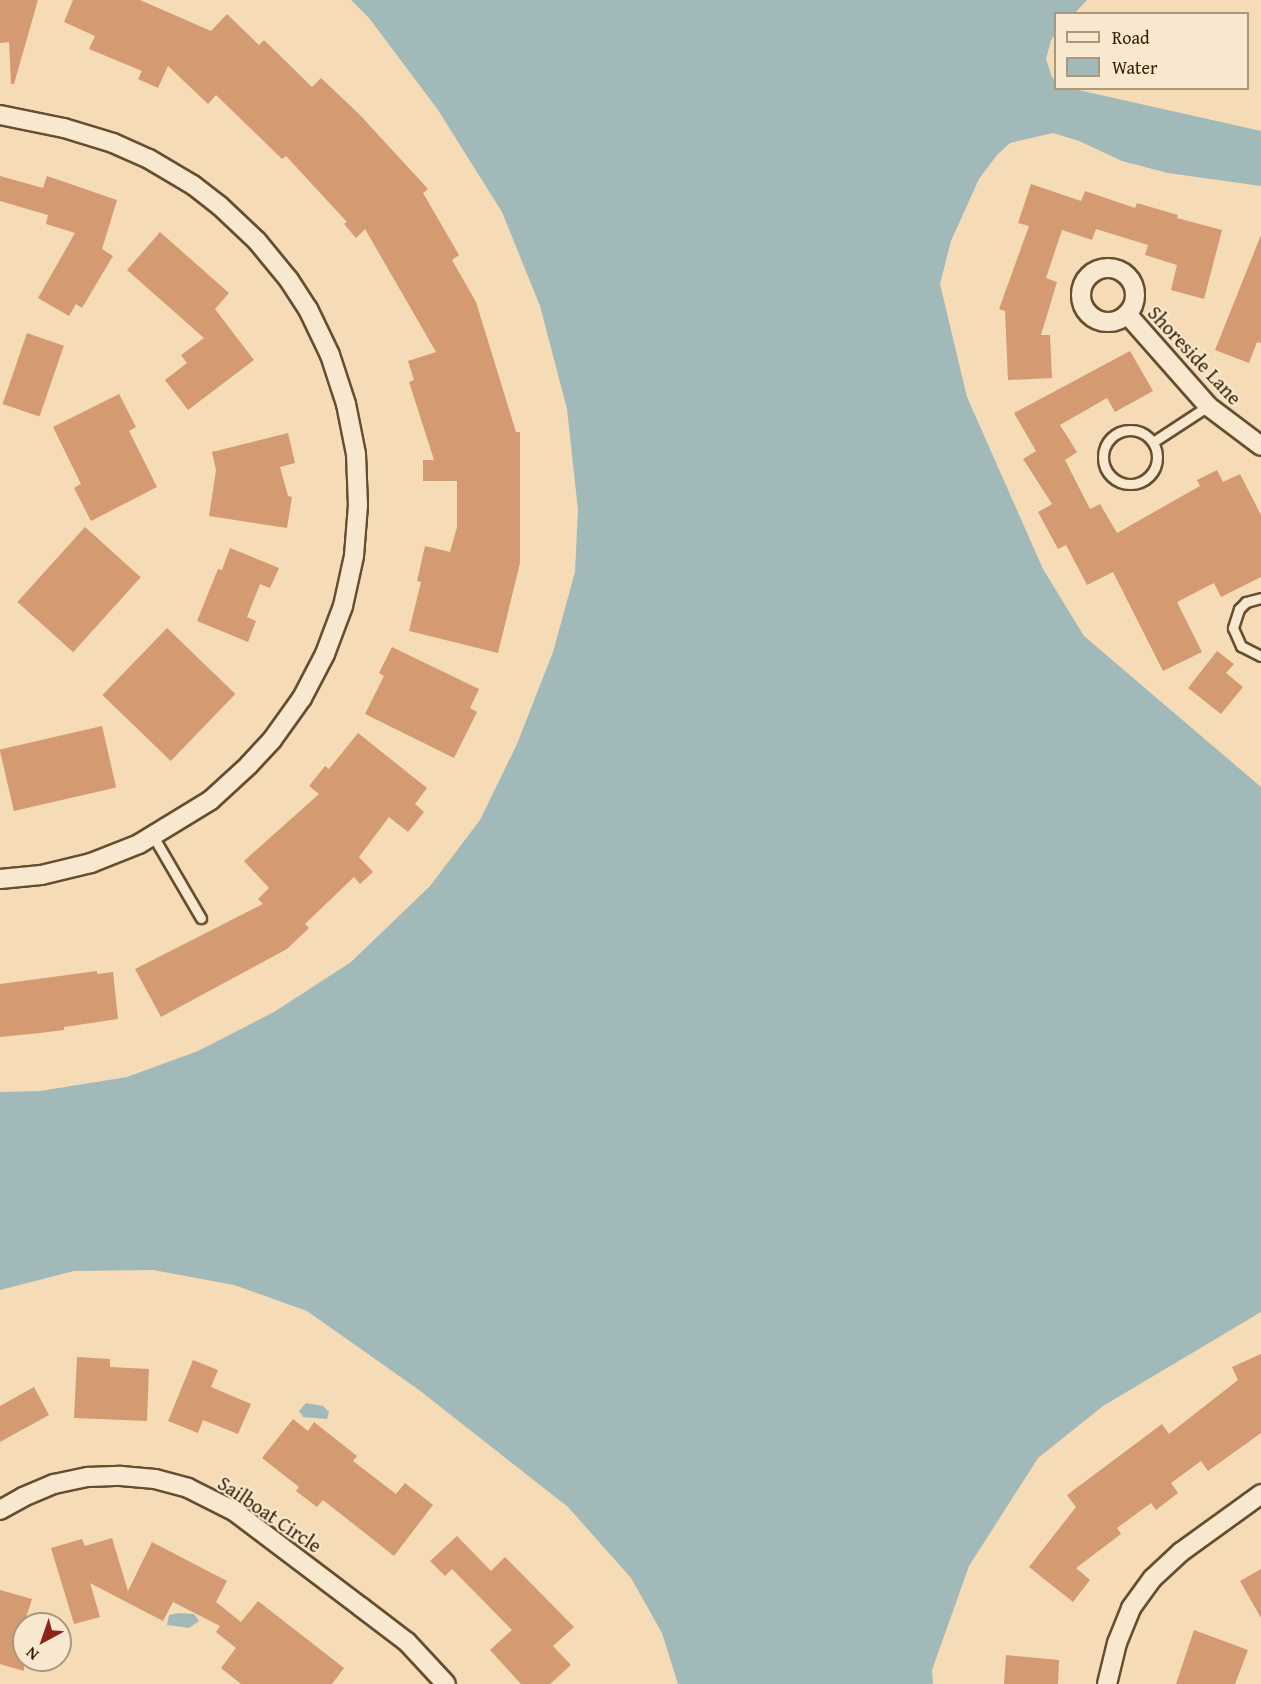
<!DOCTYPE html>
<style>
body{margin:0}
#map{position:relative;width:1261px;height:1684px;overflow:hidden;background:#f5dcb7;font-family:"Gentium Book Plus",serif}
div>[style]{position:absolute}
.water>*{inset:0;background:#a1b9b9}
.building>*{inset:0;background:#d49a72;transform-origin:0 0}
.roads{filter:drop-shadow(2px 0 #664e2e) drop-shadow(-2px 0 #664e2e) drop-shadow(0 2px #664e2e) drop-shadow(0 -2px #664e2e)}
.lane>*{height:9px;margin:-4.5px;padding:0 4.5px;transform-origin:4.5px;border-radius:4.5px;background:#f8e8d0}
.lane>.ring{margin:-4.5px;padding:0;box-sizing:content-box;background:none;border:9px solid #f8e8d0;border-radius:50%}
.street>*{height:18px;margin:-9px;padding:0 9px;transform-origin:9px;border-radius:9px;background:#f8e8d0}
.street>.ring{margin:-9px;padding:0;box-sizing:content-box;background:none;border:18px solid #f8e8d0;border-radius:50%}
span{translate:-50% -50%;white-space:nowrap;text-align:center;line-height:1.15;-webkit-text-stroke:4.5px #f8e8d0;paint-order:stroke}
.street-label{font-size:20px;color:#361f00}
.legend{position:absolute;left:1054px;top:12px;width:195px;height:78px;box-sizing:border-box;background:#f8e8d0;border:2px solid #aa987d;margin:0;padding:8px 10px;list-style:none;font-size:18px;color:#361f00}
.legend li{display:flex;align-items:center;gap:12px;height:30px}
.legend b{width:30px;border:2px solid #aa987d}
.north{position:absolute;left:12px;top:1612px;width:60px;height:60px;box-sizing:border-box;background:#f8e8d0;border:2px solid #aa987d;border-radius:50%;rotate:220deg;font-size:16px;font-weight:700;line-height:24px;text-align:center;color:#361f00}
.north::after{content:'';display:block;margin:auto;width:21px;height:27px;background:#8f2418;clip-path:polygon(50% 0,100% 100%,50% 72%,0 100%)}
</style>
<div id="map">
<div class="water">
<div style="clip-path:polygon(351px 0,1087px 0,1075px 13px,1056px 14px,1055px 35px,1051px 40px,1046px 59px,1052px 77px,1055px 80px,1056px 88px,1074px 89px,1261px 131px,1261px 186px,1168px 173px,1122px 161px,1079px 141px,1053px 133px,1010px 143px,997px 155px,979px 179px,951px 241px,940px 284px,967px 397px,1043px 569px,1084px 636px,1261px 787px,1261px 1312px,1103px 1406px,1038px 1458px,969px 1566px,932px 1670px,933px 1684px,678px 1684px,662px 1633px,631px 1578px,568px 1507px,419px 1390px,307px 1311px,234px 1285px,153px 1270px,74px 1271px,0 1290px,0 1092px,40px 1091px,127px 1077px,198px 1051px,274px 1012px,351px 962px,430px 886px,480px 820px,517px 744px,553px 652px,575px 572px,578px 510px,567px 409px,540px 306px,502px 212px,438px 110px,369px 18px)"></div>
<div style="clip-path:polygon(306px 1403px,323px 1406px,329px 1412px,327px 1419px,303px 1417px,299px 1411px)"></div>
<div style="clip-path:polygon(180px 1613px,194px 1614px,199px 1621px,189px 1628px,167px 1625px,169px 1615px)"></div>
</div>
<div class="building">
<div style="clip-path:polygon(0 0,38px 0,14px 84px,11px 84px,9px 42px,0 43px)"></div>
<div style="clip-path:polygon(73px 0,140px 0,211px 31px,227px 14px,259px 45px,264px 40px,312px 87px,321px 78px,359px 114px,428px 189px,423px 193px,459px 255px,452px 260px,476px 302px,516px 432px,520px 432px,520px 563px,498px 653px,409px 631px,421px 582px,417px 581px,425px 546px,450px 552px,457px 527px,457px 481px,423px 481px,423px 460px,434px 460px,409px 382px,414px 380px,408px 361px,436px 352px,365px 229px,356px 238px,344px 224px,347px 222px,286px 156px,282px 159px,216px 95px,208px 104px,168px 66px,158px 88px,138px 79px,142px 71px,89px 49px,95px 36px,64px 22px)"></div>
<div style="clip-path:polygon(0 176px,43px 188px,47px 176px,117px 200px,102px 249px,113px 256px,82px 308px,76px 304px,69px 316px,38px 298px,75px 233px,46px 224px,48px 215px,0 201px)"></div>
<div style="clip-path:polygon(1031px 184px,1081px 201px,1085px 191px,1135px 208px,1137px 203px,1178px 215px,1177px 218px,1222px 230px,1204px 299px,1171px 290px,1177px 265px,1145px 255px,1148px 245px,1096px 229px,1092px 240px,1062px 230px,1046px 278px,1057px 282px,1041px 335px,1050px 335px,1052px 378px,1008px 380px,1005px 311px,999px 309px,1029px 226px,1018px 223px)"></div>
<div style="clip-path:polygon(160px 232px,229px 293px,215px 309px,254px 360px,188px 410px,165px 380px,187px 363px,181px 355px,204px 338px,127px 270px)"></div>
<div style="clip-path:polygon(1261px 235px,1261px 343px,1257px 342px,1249px 363px,1215px 350px)"></div>
<div style="left:27px;top:333px;width:39px;height:75px;rotate:19deg"></div>
<div style="clip-path:polygon(1130px 351px,1153px 391px,1115px 412px,1107px 398px,1060px 425px,1077px 452px,1065px 460px,1090px 509px,1100px 504px,1117px 533px,1200px 486px,1197px 480px,1217px 470px,1223px 482px,1240px 474px,1261px 515px,1261px 577px,1221px 597px,1214px 583px,1177px 602px,1202px 652px,1163px 671px,1113px 572px,1087px 585px,1066px 545px,1058px 549px,1038px 512px,1052px 504px,1023px 459px,1036px 451px,1014px 413px)"></div>
<div style="clip-path:polygon(119px 394px,136px 427px,129px 431px,157px 487px,91px 521px,74px 488px,81px 484px,53px 427px)"></div>
<div style="clip-path:polygon(288px 433px,295px 463px,280px 467px,288px 496px,292px 497px,287px 528px,209px 516px,216px 470px,212px 452px)"></div>
<div style="left:85px;top:527px;width:75px;height:101px;rotate:42deg"></div>
<div style="clip-path:polygon(230px 548px,279px 568px,270px 588px,260px 584px,247px 617px,256px 621px,248px 642px,197px 621px,218px 569px,222px 570px)"></div>
<div style="left:167px;top:628px;width:95px;height:93px;rotate:44deg"></div>
<div style="clip-path:polygon(392px 647px,479px 689px,470px 708px,477px 712px,454px 758px,365px 714px,384px 676px,379px 673px)"></div>
<div style="clip-path:polygon(1217px 651px,1234px 664px,1226px 673px,1243px 687px,1221px 714px,1188px 688px)"></div>
<div style="left:102px;top:726px;width:63px;height:105px;rotate:77deg"></div>
<div style="clip-path:polygon(358px 733px,427px 788px,415px 804px,424px 812px,408px 832px,389px 817px,359px 857px,373px 872px,360px 884px,354px 877px,305px 924px,309px 928px,287px 949px,161px 1017px,135px 969px,263px 904px,258px 899px,269px 888px,244px 861px,319px 794px,309px 786px,325px 766px,329px 769px)"></div>
<div style="clip-path:polygon(97px 971px,97px 974px,113px 972px,118px 1019px,64px 1027px,64px 1030px,40px 1033px,0 1037px,0 984px)"></div>
<div style="clip-path:polygon(1261px 1354px,1261px 1433px,1208px 1471px,1201px 1461px,1171px 1483px,1178px 1493px,1156px 1510px,1151px 1503px,1117px 1528px,1121px 1534px,1076px 1568px,1090px 1580px,1073px 1602px,1029px 1567px,1076px 1507px,1067px 1495px,1162px 1424px,1169px 1434px,1238px 1380px,1232px 1367px)"></div>
<div style="clip-path:polygon(77px 1357px,110px 1359px,110px 1367px,149px 1369px,147px 1421px,74px 1418px)"></div>
<div style="clip-path:polygon(193px 1360px,218px 1370px,211px 1387px,251px 1404px,238px 1434px,203px 1420px,198px 1433px,168px 1421px)"></div>
<div style="clip-path:polygon(34px 1387px,49px 1415px,0 1442px,0 1406px)"></div>
<div style="clip-path:polygon(293px 1419px,308px 1431px,314px 1422px,357px 1456px,353px 1461px,396px 1494px,405px 1483px,433px 1505px,394px 1556px,323px 1500px,317px 1507px,296px 1491px,299px 1487px,262px 1458px)"></div>
<div style="clip-path:polygon(457px 1536px,491px 1571px,505px 1557px,574px 1627px,553px 1646px,571px 1665px,550px 1684px,521px 1684px,490px 1650px,512px 1630px,452px 1569px,445px 1576px,430px 1561px)"></div>
<div style="clip-path:polygon(112px 1538px,128px 1591px,152px 1542px,227px 1581px,216px 1602px,241px 1622px,258px 1601px,344px 1668px,332px 1684px,241px 1684px,221px 1668px,236px 1648px,216px 1632px,220px 1626px,173px 1602px,163px 1621px,90px 1583px,100px 1617px,74px 1624px,51px 1548px,82px 1539px,85px 1546px)"></div>
<div style="clip-path:polygon(1261px 1569px,1261px 1618px,1240px 1581px)"></div>
<div style="clip-path:polygon(0 1590px,32px 1599px,24px 1624px,24px 1671px,0 1664px)"></div>
<div style="clip-path:polygon(1194px 1630px,1248px 1650px,1235px 1684px,1176px 1684px)"></div>
<div style="clip-path:polygon(1006px 1655px,1059px 1660px,1058px 1684px,1004px 1684px)"></div>
</div>
<div class="roads">
<div class="lane">
<div class="ring" style="left:1103px;top:430px;width:45px;height:45px"></div>
<div style="left:1153px;top:442px;width:66px;rotate:-33.2deg"></div>
<div style="left:1261px;top:598px;width:16px;rotate:165deg"></div>
<div style="left:1246px;top:602px;width:10px;rotate:135deg"></div>
<div style="left:1239px;top:609px;width:20px;rotate:108deg"></div>
<div style="left:1233px;top:628px;width:20px;rotate:66deg"></div>
<div style="left:1241px;top:646px;width:22px;rotate:27deg"></div>
<div style="left:153px;top:836px;width:95px;rotate:59.7deg"></div>
</div>
<div class="street">
<div style="left:0;top:115px;width:65px;rotate:11.5deg"></div>
<div style="left:64px;top:128px;width:51px;rotate:17deg"></div>
<div style="left:113px;top:143px;width:39px;rotate:24deg"></div>
<div style="left:149px;top:159px;width:51px;rotate:30.6deg"></div>
<div style="left:193px;top:185px;width:34px;rotate:38deg"></div>
<div style="left:220px;top:206px;width:51px;rotate:43.4deg"></div>
<div style="left:257px;top:241px;width:50px;rotate:50.6deg"></div>
<div style="left:289px;top:280px;width:35px;rotate:57deg"></div>
<div style="left:308px;top:309px;width:51px;rotate:64.4deg"></div>
<div style="left:330px;top:355px;width:52px;rotate:71.9deg"></div>
<div style="left:346px;top:404px;width:51px;rotate:78.7deg"></div>
<div style="left:356px;top:454px;width:51px;rotate:87.8deg"></div>
<div style="left:358px;top:505px;width:51px;rotate:94.5deg"></div>
<div style="left:354px;top:556px;width:51px;rotate:102.4deg"></div>
<div style="left:343px;top:606px;width:51px;rotate:110.6deg"></div>
<div style="left:325px;top:654px;width:50px;rotate:117.6deg"></div>
<div style="left:302px;top:698px;width:52px;rotate:125.5deg"></div>
<div style="left:272px;top:740px;width:34px;rotate:133deg"></div>
<div style="left:249px;top:765px;width:52px;rotate:137.4deg"></div>
<div style="left:211px;top:800px;width:84px;rotate:148.6deg"></div>
<div style="left:139px;top:844px;width:52px;rotate:158.4deg"></div>
<div style="left:91px;top:863px;width:51px;rotate:166.5deg"></div>
<div style="left:41px;top:875px;width:41px;rotate:174.4deg"></div>
<div class="ring" style="left:1081px;top:268px;width:36px;height:36px"></div>
<div style="left:1127px;top:314px;width:123px;rotate:48.6deg"></div>
<div style="left:1208px;top:406px;width:66px;rotate:37deg"></div>
<div style="left:0;top:1510px;width:26px;rotate:-29deg"></div>
<div style="left:23px;top:1497px;width:34px;rotate:-23deg"></div>
<div style="left:54px;top:1484px;width:35px;rotate:-12deg"></div>
<div style="left:88px;top:1477px;width:33px;rotate:-2deg"></div>
<div style="left:121px;top:1476px;width:34px;rotate:5deg"></div>
<div style="left:155px;top:1479px;width:34px;rotate:15deg"></div>
<div style="left:188px;top:1488px;width:51px;rotate:26.6deg"></div>
<div style="left:234px;top:1511px;width:159px;rotate:37.1deg"></div>
<div style="left:361px;top:1607px;width:58px;rotate:37.3deg"></div>
<div style="left:407px;top:1642px;width:57px;rotate:47.1deg"></div>
<div style="left:1107px;top:1684px;width:42px;rotate:-76.3deg"></div>
<div style="left:1117px;top:1643px;width:38px;rotate:-68deg"></div>
<div style="left:1131px;top:1608px;width:37px;rotate:-54deg"></div>
<div style="left:1153px;top:1578px;width:38px;rotate:-43deg"></div>
<div style="left:1181px;top:1552px;width:99px;rotate:-35.9deg"></div>
</div>
</div>
<div class="street-label">
<span style="left:1195px;top:355px;rotate:47deg">Shoreside Lane</span>
<span style="left:270px;top:1514px;rotate:34deg">Sailboat Circle</span>
</div>
<ul class="legend">
<li><b style="height:8px;background:#f8e8d0"></b>Road</li>
<li><b style="height:16px;background:#a1b9b9"></b>Water</li>
</ul>
<div class="north">N</div>
</div>
